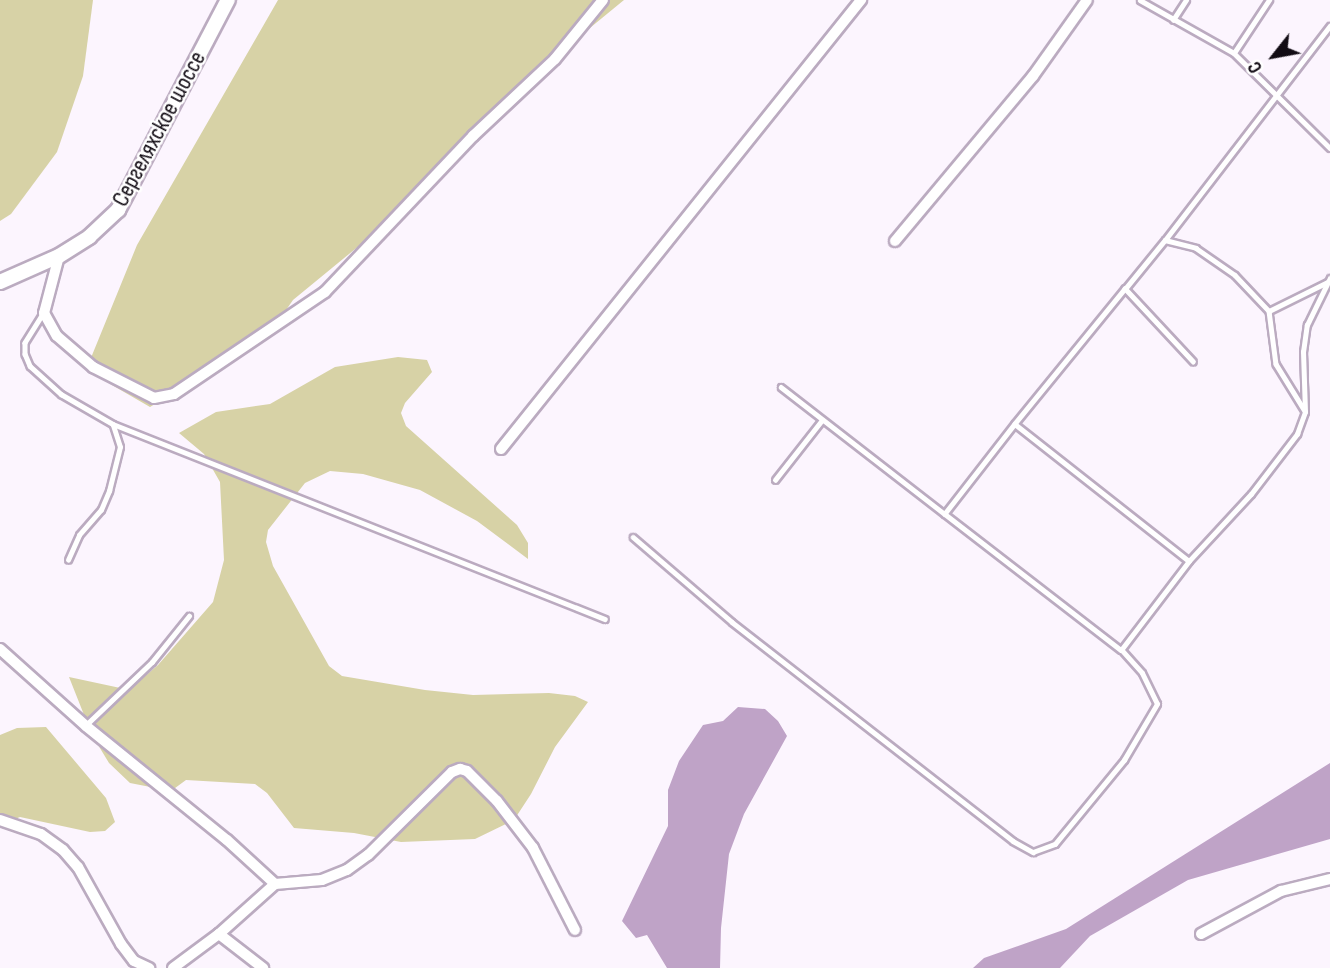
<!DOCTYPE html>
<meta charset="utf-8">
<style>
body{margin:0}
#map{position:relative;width:1330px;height:968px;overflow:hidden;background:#fcf5fe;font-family:"Sofia Sans Condensed",sans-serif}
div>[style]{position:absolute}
.green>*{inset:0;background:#d7d2a6}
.water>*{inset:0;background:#bfa3c7}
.roads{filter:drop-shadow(2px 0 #bbabc0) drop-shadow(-2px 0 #bbabc0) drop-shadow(0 2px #bbabc0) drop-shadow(0 -2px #bbabc0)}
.lane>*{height:4.5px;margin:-2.25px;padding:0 2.25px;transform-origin:2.25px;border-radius:2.25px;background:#fff}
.street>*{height:10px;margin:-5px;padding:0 5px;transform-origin:5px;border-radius:5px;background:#fff}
.secondary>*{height:14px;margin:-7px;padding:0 7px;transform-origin:7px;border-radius:7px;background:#fff}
span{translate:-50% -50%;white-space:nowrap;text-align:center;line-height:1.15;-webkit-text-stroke:5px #fff;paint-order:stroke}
.street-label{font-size:24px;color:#120c14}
.north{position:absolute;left:1239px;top:21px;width:70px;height:70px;-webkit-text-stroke:5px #fff;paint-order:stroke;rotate:239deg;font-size:19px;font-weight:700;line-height:28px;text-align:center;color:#120c14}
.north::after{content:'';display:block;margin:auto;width:24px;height:32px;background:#120c14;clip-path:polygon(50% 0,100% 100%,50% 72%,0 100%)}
</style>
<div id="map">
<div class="green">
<div style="clip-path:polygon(0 0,93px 0,83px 76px,57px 152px,11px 214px,0 221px)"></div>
<div style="clip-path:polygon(278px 0,624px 0,574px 41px,388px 222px,293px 300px,277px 323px,242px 352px,150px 407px,86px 370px,137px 245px)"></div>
<div style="clip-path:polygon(398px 357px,427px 360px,432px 372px,405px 403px,401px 413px,406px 426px,517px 525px,528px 543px,528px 559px,477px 521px,420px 490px,363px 474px,330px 471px,305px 483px,268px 530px,266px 542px,273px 566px,329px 666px,342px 676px,425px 690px,473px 695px,549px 693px,575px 696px,588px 702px,555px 747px,531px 794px,514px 820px,475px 839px,401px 842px,354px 833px,294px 828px,267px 793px,255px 784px,186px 780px,171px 791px,130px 783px,109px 763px,92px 735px,69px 677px,125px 689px,137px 683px,158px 665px,213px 602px,224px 560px,220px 482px,204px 454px,179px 433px,216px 412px,270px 404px,335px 367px)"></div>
<div style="clip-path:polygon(46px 727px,106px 798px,115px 822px,105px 831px,90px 832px,20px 817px,0 825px,0 735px,17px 728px)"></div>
</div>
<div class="water">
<div style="clip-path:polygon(738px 707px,765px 709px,778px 721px,787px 736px,744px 814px,729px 854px,721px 928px,720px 968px,667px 968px,647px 935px,636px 938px,622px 921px,668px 826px,668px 790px,679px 761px,703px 725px,723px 721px)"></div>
<div style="clip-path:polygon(1330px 763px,1330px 839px,1188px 880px,1090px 936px,1060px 968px,973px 968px,984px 958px,1066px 929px)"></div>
</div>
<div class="roads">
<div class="lane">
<div style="left:1140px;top:0;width:108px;rotate:29.4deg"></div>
<div style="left:1234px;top:53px;width:135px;rotate:44.7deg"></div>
<div style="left:1173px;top:20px;width:24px;rotate:-57deg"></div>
<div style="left:1234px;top:53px;width:64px;rotate:-56.6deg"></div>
<div style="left:1165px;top:240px;width:270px;rotate:-52.4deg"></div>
<div style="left:1125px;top:289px;width:174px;rotate:129.2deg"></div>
<div style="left:1015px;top:424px;width:221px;rotate:38.2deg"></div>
<div style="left:1269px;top:311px;width:66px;rotate:-26.2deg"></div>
<div style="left:43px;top:314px;width:34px;rotate:122deg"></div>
<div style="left:25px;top:343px;width:11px;rotate:90deg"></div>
<div style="left:25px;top:354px;width:13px;rotate:67deg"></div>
<div style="left:30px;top:366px;width:42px;rotate:42.1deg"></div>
<div style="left:61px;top:394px;width:60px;rotate:30deg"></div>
<div style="left:113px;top:424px;width:529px;rotate:21.62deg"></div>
<div style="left:1193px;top:362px;width:100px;rotate:-133deg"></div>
<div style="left:1125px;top:289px;width:63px;rotate:-50.8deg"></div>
<div style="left:1165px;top:240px;width:32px;rotate:14deg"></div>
<div style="left:1196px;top:248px;width:47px;rotate:34.7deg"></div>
<div style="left:1235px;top:275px;width:50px;rotate:46.6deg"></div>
<div style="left:1269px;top:311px;width:53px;rotate:82.5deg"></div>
<div style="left:1276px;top:364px;width:55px;rotate:58.3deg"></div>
<div style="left:781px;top:387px;width:207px;rotate:37.8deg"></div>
<div style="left:1015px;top:424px;width:114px;rotate:127.9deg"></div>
<div style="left:945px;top:514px;width:222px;rotate:37.7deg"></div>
<div style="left:1121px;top:650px;width:112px;rotate:-52.6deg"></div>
<div style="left:1189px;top:561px;width:91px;rotate:-47.2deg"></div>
<div style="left:1251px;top:494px;width:76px;rotate:-52.5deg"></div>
<div style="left:1297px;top:434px;width:23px;rotate:-70deg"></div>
<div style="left:1305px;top:412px;width:60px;rotate:-91.9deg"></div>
<div style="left:1303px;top:352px;width:27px;rotate:-82deg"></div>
<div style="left:1307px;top:325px;width:52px;rotate:-63.9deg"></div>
<div style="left:775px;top:480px;width:76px;rotate:-51.9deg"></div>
<div style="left:633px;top:537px;width:130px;rotate:40.6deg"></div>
<div style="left:732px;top:622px;width:356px;rotate:37.9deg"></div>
<div style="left:1013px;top:841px;width:23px;rotate:29deg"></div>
<div style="left:1033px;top:852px;width:23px;rotate:-20deg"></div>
<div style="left:1055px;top:844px;width:109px;rotate:-50.6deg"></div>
<div style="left:1124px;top:760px;width:65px;rotate:-59.5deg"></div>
<div style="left:1157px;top:704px;width:34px;rotate:-116deg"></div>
<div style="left:1142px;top:673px;width:31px;rotate:-132deg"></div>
<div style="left:68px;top:560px;width:27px;rotate:-66deg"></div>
<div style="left:79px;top:535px;width:33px;rotate:-49deg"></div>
<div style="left:101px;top:510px;width:21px;rotate:-67deg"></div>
<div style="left:109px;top:491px;width:45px;rotate:-76deg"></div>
<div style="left:120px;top:447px;width:23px;rotate:-108deg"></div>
<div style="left:86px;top:725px;width:91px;rotate:-43.7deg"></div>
<div style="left:152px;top:662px;width:59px;rotate:-51.2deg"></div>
</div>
<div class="street">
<div style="left:895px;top:241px;width:215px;rotate:-50.1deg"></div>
<div style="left:1033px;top:76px;width:93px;rotate:-54.6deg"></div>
<div style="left:59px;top:256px;width:59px;rotate:104.7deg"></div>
<div style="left:44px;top:313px;width:26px;rotate:61deg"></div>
<div style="left:57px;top:336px;width:48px;rotate:40.7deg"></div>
<div style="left:93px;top:367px;width:68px;rotate:26.9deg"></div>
<div style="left:154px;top:398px;width:20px;rotate:-11deg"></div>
<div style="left:174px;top:394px;width:182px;rotate:-34deg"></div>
<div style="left:325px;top:292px;width:215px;rotate:-46.5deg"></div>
<div style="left:473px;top:136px;width:112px;rotate:-43.2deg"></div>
<div style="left:555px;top:59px;width:76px;rotate:-50.9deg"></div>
<div style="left:501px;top:449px;width:576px;rotate:-51.28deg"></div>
<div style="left:0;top:649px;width:115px;rotate:41.8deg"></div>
<div style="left:86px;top:726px;width:181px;rotate:39deg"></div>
<div style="left:227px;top:840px;width:65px;rotate:42.5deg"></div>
<div style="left:0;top:820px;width:43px;rotate:18.9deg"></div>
<div style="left:41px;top:834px;width:27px;rotate:36deg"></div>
<div style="left:63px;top:850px;width:23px;rotate:49deg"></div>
<div style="left:78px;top:867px;width:88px;rotate:60.8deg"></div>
<div style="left:121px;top:944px;width:21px;rotate:53deg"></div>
<div style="left:134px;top:961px;width:17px;rotate:25deg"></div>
<div style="left:219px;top:934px;width:56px;rotate:37.7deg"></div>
<div style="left:1201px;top:934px;width:91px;rotate:-28.3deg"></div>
<div style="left:1281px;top:891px;width:50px;rotate:-13.8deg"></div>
<div style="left:173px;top:968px;width:57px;rotate:-36.5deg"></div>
<div style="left:219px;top:934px;width:75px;rotate:-41.8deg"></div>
<div style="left:275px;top:884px;width:47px;rotate:-4.9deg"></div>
<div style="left:322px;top:880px;width:27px;rotate:-22deg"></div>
<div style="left:347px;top:870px;width:26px;rotate:-36deg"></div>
<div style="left:368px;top:855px;width:118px;rotate:-44.7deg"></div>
<div style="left:452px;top:772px;width:9px;rotate:-21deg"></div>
<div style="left:460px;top:769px;width:7px;rotate:16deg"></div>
<div style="left:467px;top:771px;width:42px;rotate:45deg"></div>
<div style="left:497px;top:801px;width:59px;rotate:52.5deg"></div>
<div style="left:533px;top:848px;width:92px;rotate:62.9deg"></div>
</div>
<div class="secondary">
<div style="left:0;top:282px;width:64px;rotate:-23.8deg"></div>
<div style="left:59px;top:256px;width:36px;rotate:-32deg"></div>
<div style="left:89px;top:237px;width:40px;rotate:-43deg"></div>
<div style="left:118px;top:210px;width:237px;rotate:-62.4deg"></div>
</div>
</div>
<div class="street-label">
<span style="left:159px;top:129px;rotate:-62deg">Сергеляхское шоссе</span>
</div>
<div class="north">С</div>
</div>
